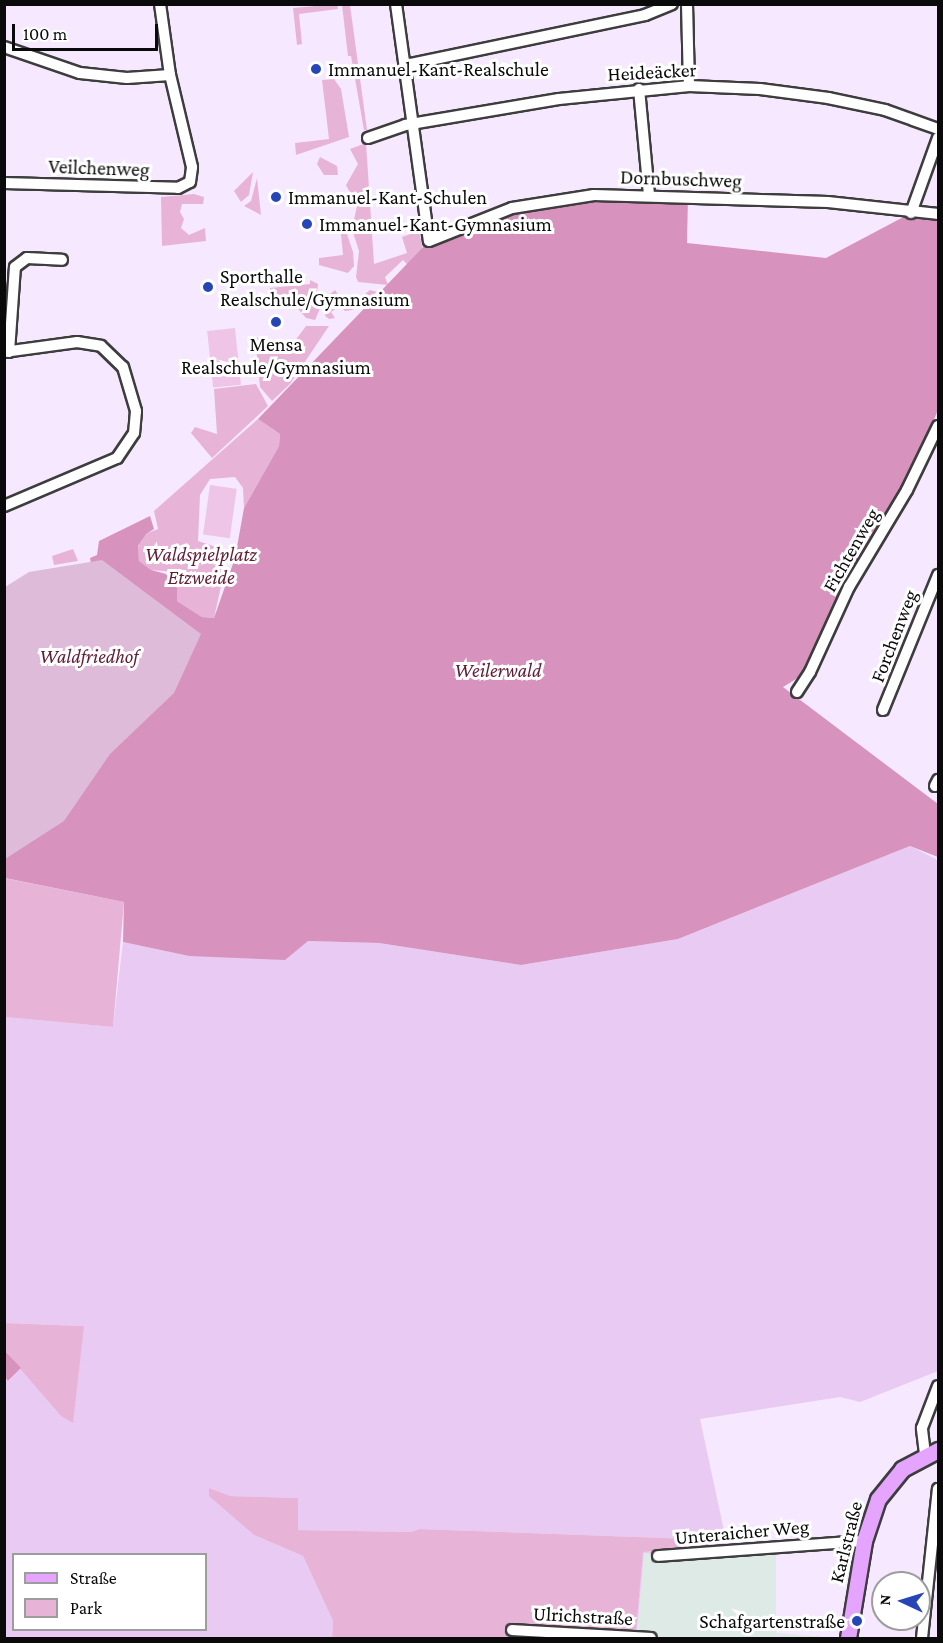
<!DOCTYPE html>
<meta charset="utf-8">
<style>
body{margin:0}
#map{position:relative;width:943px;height:1643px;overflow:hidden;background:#f6e8ff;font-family:"Crimson Pro",serif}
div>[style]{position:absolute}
.industrial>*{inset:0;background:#deeae6}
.farmland>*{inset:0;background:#e9caf3}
.green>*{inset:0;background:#e7b4d7}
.forest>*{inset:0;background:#d793bd}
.cemetery>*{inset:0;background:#debcd9}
.pitch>*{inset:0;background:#efc5e7;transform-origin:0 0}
.roads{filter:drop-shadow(2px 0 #3d3d3d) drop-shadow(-2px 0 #3d3d3d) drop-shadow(0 2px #3d3d3d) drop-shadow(0 -2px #3d3d3d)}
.street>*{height:10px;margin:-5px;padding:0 5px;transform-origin:5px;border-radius:5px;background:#fff}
.secondary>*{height:15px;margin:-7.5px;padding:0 7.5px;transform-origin:7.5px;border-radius:7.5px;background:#e5a4fe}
.dots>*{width:16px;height:16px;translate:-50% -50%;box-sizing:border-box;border:3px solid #fff;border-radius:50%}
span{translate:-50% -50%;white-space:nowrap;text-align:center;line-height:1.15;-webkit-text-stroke:6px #fff;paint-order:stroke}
.poi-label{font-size:20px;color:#0a0a0a}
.left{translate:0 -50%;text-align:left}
.right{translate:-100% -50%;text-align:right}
.street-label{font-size:20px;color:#0a0a0a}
.park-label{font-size:20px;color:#601d36;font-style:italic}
.frame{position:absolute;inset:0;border:6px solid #0a0a0a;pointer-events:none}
.legend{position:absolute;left:12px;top:1553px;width:195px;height:78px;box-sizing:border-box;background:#fff;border:2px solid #9d9d9d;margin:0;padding:8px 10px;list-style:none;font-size:18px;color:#0a0a0a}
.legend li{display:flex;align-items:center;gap:12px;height:30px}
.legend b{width:30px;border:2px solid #9d9d9d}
.north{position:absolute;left:871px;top:1571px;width:60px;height:60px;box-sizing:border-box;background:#fff;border:2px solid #9d9d9d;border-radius:50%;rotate:274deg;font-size:16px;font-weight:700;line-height:24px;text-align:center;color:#0a0a0a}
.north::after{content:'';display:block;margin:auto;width:21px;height:27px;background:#2645b7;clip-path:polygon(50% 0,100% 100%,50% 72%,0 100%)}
.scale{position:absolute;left:12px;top:24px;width:146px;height:27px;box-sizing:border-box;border:3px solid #0a0a0a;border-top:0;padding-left:8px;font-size:18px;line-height:21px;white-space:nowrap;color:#0a0a0a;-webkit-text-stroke:4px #fff;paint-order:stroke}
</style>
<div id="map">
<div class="industrial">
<div style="clip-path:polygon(776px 1543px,776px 1633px,841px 1638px,645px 1638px,637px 1631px,644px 1553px)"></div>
</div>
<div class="farmland">
<div style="clip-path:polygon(evenodd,910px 846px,936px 859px,938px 864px,938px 1371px,860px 1402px,840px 1397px,700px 1419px,729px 1554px,644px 1553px,637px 1631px,646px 1633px,599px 1638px,600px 1629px,636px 1631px,642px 1552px,717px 1546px,719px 1540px,419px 1529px,413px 1532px,297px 1530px,298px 1498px,231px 1496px,209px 1488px,254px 1535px,303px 1556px,333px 1621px,332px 1638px,5px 1638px,4px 1377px,9px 1381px,21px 1368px,61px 1416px,84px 1326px,5px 1323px,5px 1017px,113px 1027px,123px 942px,189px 956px,308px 941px,379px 943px,521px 965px,678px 939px,910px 846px,14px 1554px,206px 1554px,206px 1630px,14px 1630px,14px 1554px)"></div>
</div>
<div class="green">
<div style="clip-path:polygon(337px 4px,338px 9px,299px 14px,302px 44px,297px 45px,293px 8px)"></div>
<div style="clip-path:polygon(342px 5px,350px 5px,367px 130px,364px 130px,351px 56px,348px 56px)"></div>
<div style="clip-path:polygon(334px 79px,341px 89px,349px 137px,296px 155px,295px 143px,329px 139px,322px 80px)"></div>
<div style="clip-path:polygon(366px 143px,374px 264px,407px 253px,402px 237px,419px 231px,423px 251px,408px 265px,403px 260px,385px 277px,388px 285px,358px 282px,356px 277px,359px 251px,352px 229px,357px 206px,346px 185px,358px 164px,350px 149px)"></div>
<div style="clip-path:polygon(320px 157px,337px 166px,338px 175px,324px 175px,317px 164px)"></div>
<div style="clip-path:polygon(253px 172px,249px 195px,241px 202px,234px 191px)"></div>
<div style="clip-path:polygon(257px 178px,261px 215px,244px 206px,251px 201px)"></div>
<div style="clip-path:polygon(194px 194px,204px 197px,203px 204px,182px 204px,180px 212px,184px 219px,181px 228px,189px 235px,205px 228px,206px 241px,162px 246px,161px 197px)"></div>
<div style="clip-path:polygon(340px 225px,344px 225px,353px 252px,354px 266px,348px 273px,319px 265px,319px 258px,343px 255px)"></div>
<div style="clip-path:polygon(310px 280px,318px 284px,316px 300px,321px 306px,315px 320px,306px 318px,287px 296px,280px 295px,279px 301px,260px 309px,255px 304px,254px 295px,270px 294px,270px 288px,310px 284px)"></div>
<div style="clip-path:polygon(335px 290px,347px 308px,370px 290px,377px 292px,352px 310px,345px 311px,340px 306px,331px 312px,335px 318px,329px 319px,325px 316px,328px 307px,338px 304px,330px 294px)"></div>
<div style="clip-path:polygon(306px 326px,329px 326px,290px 384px,272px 401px,260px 387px,255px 336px,276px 352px,291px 346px)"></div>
<div style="clip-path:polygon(256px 384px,268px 406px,212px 458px,191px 433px,195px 427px,217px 434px,214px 389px)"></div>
<div style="clip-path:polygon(258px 419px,280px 434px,279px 446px,244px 508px,243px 488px,235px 477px,210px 479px,200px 495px,198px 541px,222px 549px,227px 559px,214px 618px,202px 617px,177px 601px,178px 572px,150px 570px,139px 561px,138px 547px,145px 534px,158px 529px,154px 511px)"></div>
<div style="clip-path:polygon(73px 549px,78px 561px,54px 565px,52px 556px)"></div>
<div style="clip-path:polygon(4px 878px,124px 902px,113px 1027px,5px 1017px)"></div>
<div style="clip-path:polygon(5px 1323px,84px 1326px,73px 1423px,61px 1416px,5px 1351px)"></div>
<div style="clip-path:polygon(209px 1488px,231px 1496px,298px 1498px,298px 1530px,412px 1532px,419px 1529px,719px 1540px,718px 1546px,643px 1552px,636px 1631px,601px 1629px,599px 1638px,332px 1638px,333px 1621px,303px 1556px,254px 1535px,209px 1496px)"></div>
</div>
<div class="forest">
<div style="clip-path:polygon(688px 197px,687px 243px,826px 258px,911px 213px,938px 219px,938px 410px,907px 482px,840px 593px,801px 676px,783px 687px,938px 804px,938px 857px,910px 846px,678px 939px,521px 965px,379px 943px,308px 941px,285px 960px,189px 956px,123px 942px,124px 902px,5px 878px,4px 721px,108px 660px,90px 558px,97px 555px,99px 541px,150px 516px,154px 529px,146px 534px,138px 546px,139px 561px,151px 570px,166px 574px,178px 572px,177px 601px,202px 617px,214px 618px,235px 558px,244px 508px,279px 446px,280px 434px,258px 419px,429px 241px,550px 199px)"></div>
<div style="clip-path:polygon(5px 1351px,21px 1368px,8px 1381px,5px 1377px)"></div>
</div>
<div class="cemetery">
<div style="clip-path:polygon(102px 560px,201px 634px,174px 693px,110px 754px,64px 821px,5px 859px,5px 587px,29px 572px)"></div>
</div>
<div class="pitch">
<div style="left:235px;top:328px;width:57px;height:28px;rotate:84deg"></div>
<div style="left:210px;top:485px;width:27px;height:50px;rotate:8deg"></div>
</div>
<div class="roads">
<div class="street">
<div style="left:396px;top:4px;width:239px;rotate:82.1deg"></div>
<div style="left:429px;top:241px;width:89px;rotate:-21.7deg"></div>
<div style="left:512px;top:208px;width:83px;rotate:-9deg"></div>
<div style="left:594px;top:195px;width:234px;rotate:1.7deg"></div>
<div style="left:828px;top:202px;width:111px;rotate:6.2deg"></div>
<div style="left:687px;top:4px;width:82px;rotate:88.6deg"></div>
<div style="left:4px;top:47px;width:80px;rotate:18.9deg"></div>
<div style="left:80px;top:73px;width:47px;rotate:6.1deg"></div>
<div style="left:127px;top:78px;width:43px;rotate:-4deg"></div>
<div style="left:406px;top:65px;width:244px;rotate:-11.8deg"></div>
<div style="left:645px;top:15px;width:29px;rotate:-22deg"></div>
<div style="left:639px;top:89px;width:106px;rotate:84.6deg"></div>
<div style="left:368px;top:138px;width:39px;rotate:-19deg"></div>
<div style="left:405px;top:125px;width:156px;rotate:-9.6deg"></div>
<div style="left:559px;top:99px;width:131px;rotate:-5.7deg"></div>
<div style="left:689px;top:86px;width:71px;rotate:2.4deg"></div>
<div style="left:760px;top:89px;width:69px;rotate:7.5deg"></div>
<div style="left:828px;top:98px;width:58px;rotate:11.9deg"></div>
<div style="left:885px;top:110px;width:56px;rotate:19.7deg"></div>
<div style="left:4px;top:183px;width:174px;rotate:1.6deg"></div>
<div style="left:178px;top:188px;width:13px;rotate:-27deg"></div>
<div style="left:190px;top:182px;width:15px;rotate:-82deg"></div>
<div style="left:192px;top:167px;width:95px;rotate:-103.4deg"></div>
<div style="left:170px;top:75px;width:72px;rotate:-98deg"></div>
<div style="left:911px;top:213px;width:80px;rotate:-70.2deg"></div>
<div style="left:4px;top:352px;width:74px;rotate:-7.8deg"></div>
<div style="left:77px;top:342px;width:24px;rotate:9deg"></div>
<div style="left:101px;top:346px;width:30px;rotate:44deg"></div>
<div style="left:123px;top:367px;width:46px;rotate:73.5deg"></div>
<div style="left:136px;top:411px;width:22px;rotate:95deg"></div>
<div style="left:134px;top:433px;width:30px;rotate:124deg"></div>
<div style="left:117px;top:458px;width:123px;rotate:157deg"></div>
<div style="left:9px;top:352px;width:85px;rotate:-86deg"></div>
<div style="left:15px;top:267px;width:15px;rotate:-37deg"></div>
<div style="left:27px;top:258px;width:35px;rotate:3deg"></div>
<div style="left:797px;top:692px;width:24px;rotate:-57deg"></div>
<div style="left:810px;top:672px;width:94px;rotate:-65.4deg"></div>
<div style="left:849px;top:587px;width:113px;rotate:-59.1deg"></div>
<div style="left:907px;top:490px;width:71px;rotate:-64.2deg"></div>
<div style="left:883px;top:710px;width:146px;rotate:-67.8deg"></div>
<div style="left:935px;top:786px;width:7px;rotate:-63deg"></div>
<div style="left:925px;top:1454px;width:26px;rotate:-97deg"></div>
<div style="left:922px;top:1428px;width:45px;rotate:-69.1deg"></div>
<div style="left:658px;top:1556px;width:207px;rotate:-4.2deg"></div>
<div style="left:512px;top:1630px;width:139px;rotate:3.3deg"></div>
<div style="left:922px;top:1638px;width:150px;rotate:-83.9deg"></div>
</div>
<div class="secondary">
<div style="left:848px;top:1638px;width:98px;rotate:-80.6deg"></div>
<div style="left:864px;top:1541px;width:44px;rotate:-71.6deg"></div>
<div style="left:878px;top:1499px;width:38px;rotate:-51deg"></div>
<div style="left:902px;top:1469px;width:41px;rotate:-27.8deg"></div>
</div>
</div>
<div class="dots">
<div style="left:316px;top:69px;background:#2645b7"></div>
<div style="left:276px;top:197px;background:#2645b7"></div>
<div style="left:307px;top:224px;background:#2645b7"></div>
<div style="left:208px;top:287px;background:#2645b7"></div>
<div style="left:276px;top:322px;background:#2645b7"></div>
<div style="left:857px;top:1621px;background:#2645b7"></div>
</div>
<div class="poi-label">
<span class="left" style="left:328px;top:69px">Immanuel-Kant-Realschule</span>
<span class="left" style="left:288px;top:197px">Immanuel-Kant-Schulen</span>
<span class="left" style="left:319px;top:224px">Immanuel-Kant-Gymnasium</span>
<span class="left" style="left:220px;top:288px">Sporthalle<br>Realschule/Gymnasium</span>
<span style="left:276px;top:356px">Mensa<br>Realschule/Gymnasium</span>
<span class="right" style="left:845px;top:1621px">Schafgartenstraße</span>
</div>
<div class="street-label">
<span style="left:652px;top:72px;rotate:-3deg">Heideäcker</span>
<span style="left:99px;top:168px;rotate:2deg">Veilchenweg</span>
<span style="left:681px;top:179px;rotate:2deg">Dornbuschweg</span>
<span style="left:851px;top:550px;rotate:-60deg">Fichtenweg</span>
<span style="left:894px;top:636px;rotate:-69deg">Forchenweg</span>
<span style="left:742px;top:1532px;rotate:-5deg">Unteraicher Weg</span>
<span style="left:846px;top:1542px;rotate:-76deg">Karlstraße</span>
<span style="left:583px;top:1616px;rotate:3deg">Ulrichstraße</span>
</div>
<div class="park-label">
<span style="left:201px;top:566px">Waldspielplatz<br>Etzweide</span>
<span style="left:89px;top:656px">Waldfriedhof</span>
<span style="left:498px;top:670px">Weilerwald</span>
</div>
<div class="frame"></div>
<ul class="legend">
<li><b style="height:8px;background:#e5a4fe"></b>Straße</li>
<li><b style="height:16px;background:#e7b4d7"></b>Park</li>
</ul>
<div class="north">N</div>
<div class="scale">100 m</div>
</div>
